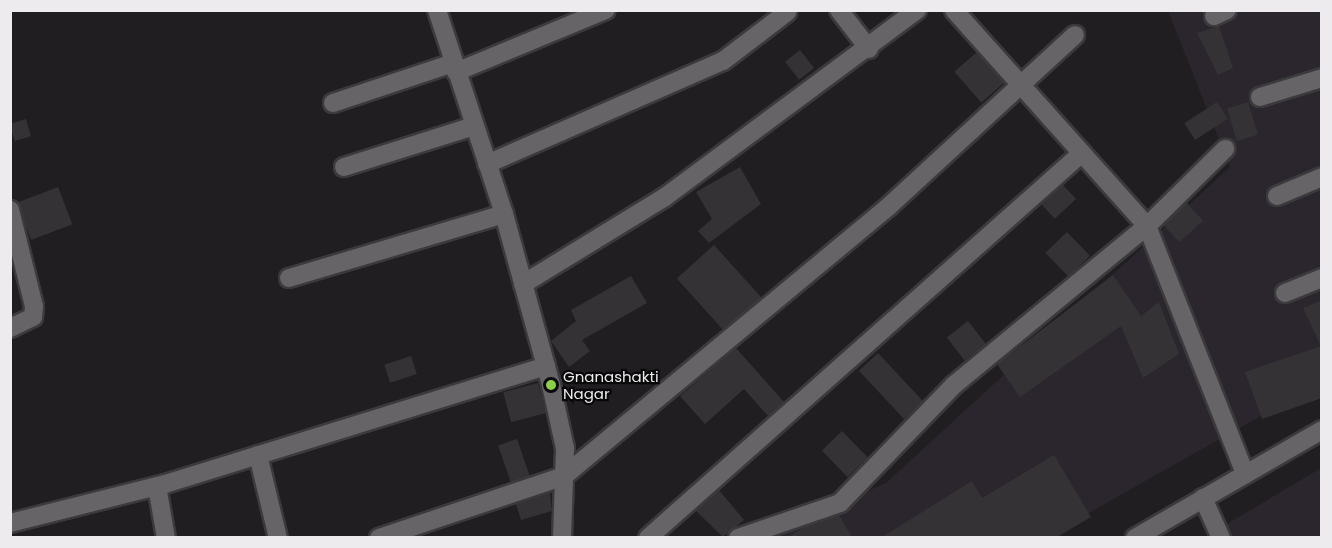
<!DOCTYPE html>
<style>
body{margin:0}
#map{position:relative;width:1332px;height:548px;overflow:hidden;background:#201e20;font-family:Poppins,sans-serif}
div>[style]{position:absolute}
.built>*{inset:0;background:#2b262d}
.building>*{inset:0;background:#343235;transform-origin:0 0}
.roads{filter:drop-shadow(2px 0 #3b3a3c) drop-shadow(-2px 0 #3b3a3c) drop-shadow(0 2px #3b3a3c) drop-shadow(0 -2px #3b3a3c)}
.minor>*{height:18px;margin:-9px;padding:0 9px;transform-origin:9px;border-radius:9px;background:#666467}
.dots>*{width:16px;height:16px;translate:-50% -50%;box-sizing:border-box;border:3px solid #090809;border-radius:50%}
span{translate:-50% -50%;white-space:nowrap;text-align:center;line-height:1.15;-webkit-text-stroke:4.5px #090809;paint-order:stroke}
.poi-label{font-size:15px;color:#edebed}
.left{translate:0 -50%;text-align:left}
.frame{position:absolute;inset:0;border:12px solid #edebed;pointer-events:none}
</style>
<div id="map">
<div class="built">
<div style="clip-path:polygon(1168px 11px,1321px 11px,1321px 382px,1046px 537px,758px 538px,886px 483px,1230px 167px)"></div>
<div style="clip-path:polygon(1321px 468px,1321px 537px,1205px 537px)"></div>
</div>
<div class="building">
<div style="clip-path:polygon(1219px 26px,1233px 68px,1218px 75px,1197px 33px)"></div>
<div style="left:800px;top:50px;width:23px;height:19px;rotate:52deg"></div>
<div style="left:977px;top:52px;width:41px;height:30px;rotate:49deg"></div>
<div style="left:1217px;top:102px;width:20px;height:39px;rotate:57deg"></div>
<div style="left:1248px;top:102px;width:34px;height:22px;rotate:73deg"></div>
<div style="left:26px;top:119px;width:18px;height:17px;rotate:74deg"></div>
<div style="clip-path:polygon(740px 167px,761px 204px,709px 243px,698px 231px,712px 219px,696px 192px)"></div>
<div style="left:1063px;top:185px;width:19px;height:29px;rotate:47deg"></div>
<div style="left:58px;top:187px;width:40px;height:44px;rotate:69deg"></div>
<div style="left:1187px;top:203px;width:24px;height:32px;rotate:48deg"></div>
<div style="left:1067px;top:232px;width:33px;height:30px;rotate:46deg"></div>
<div style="left:714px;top:245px;width:71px;height:50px;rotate:48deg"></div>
<div style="clip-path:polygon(1113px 275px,1141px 316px,1159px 302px,1179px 354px,1143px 378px,1121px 326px,1020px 397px,997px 364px)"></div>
<div style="clip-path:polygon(631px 276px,647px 303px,582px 340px,590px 351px,569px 367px,551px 341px,576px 321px,571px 310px)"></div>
<div style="clip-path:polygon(1322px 300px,1322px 398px,1262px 419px,1245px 372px,1321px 346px,1303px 308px)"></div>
<div style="left:968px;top:321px;width:29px;height:27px;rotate:52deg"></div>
<div style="clip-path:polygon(736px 348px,784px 402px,768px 416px,744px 389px,705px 424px,680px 396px)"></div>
<div style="left:878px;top:353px;width:66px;height:26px;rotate:47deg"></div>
<div style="left:411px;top:356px;width:19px;height:28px;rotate:72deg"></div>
<div style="left:538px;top:383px;width:31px;height:36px;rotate:75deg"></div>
<div style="left:842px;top:431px;width:37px;height:28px;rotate:46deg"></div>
<div style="left:517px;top:439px;width:39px;height:20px;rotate:71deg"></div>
<div style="clip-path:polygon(1054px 455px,1091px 517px,1057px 537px,882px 537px,972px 481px,982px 498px)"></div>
<div style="clip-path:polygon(719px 490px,744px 520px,723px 537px,696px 511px)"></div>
<div style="clip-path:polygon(550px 493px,552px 511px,521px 520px,516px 504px)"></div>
<div style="clip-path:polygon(839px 515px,852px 537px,788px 537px,806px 526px)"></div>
</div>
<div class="roads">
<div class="minor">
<div style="left:437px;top:10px;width:215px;rotate:71.8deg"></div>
<div style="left:504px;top:214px;width:177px;rotate:74.6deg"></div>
<div style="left:551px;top:385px;width:65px;rotate:77.5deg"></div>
<div style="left:565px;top:448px;width:90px;rotate:91.9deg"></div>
<div style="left:839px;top:10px;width:49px;rotate:52.4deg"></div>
<div style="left:954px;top:10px;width:290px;rotate:48.2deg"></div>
<div style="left:1147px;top:226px;width:267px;rotate:68.4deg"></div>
<div style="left:1214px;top:16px;width:14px;rotate:-25deg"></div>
<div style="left:456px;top:72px;width:162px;rotate:-22.5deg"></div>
<div style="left:1260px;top:97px;width:65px;rotate:-17deg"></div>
<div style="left:333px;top:103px;width:126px;rotate:-18.4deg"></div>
<div style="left:487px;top:164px;width:257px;rotate:-23.6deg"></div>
<div style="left:723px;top:61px;width:81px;rotate:-37.4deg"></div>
<div style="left:344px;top:167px;width:136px;rotate:-17.5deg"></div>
<div style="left:1277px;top:196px;width:49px;rotate:-22.9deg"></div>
<div style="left:10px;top:210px;width:99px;rotate:76deg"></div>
<div style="left:34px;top:306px;width:11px;rotate:95deg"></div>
<div style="left:33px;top:317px;width:25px;rotate:154deg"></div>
<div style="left:289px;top:278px;width:224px;rotate:-16.6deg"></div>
<div style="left:523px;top:284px;width:167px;rotate:-31.5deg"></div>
<div style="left:665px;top:197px;width:314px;rotate:-36.6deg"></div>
<div style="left:1285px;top:293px;width:40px;rotate:-22deg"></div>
<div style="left:258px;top:455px;width:85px;rotate:76.5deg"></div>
<div style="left:157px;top:486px;width:53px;rotate:80.2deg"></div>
<div style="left:1203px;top:498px;width:44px;rotate:65.8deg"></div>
<div style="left:10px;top:523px;width:160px;rotate:-14.1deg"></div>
<div style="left:165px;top:484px;width:399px;rotate:-17.2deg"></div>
<div style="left:379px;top:538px;width:195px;rotate:-18.5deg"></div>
<div style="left:564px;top:476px;width:421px;rotate:-39.7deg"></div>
<div style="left:888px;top:207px;width:254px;rotate:-42.6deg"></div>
<div style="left:648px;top:538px;width:580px;rotate:-41.58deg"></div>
<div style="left:738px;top:538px;width:108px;rotate:-18.9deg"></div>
<div style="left:840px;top:503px;width:164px;rotate:-46deg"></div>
<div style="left:954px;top:385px;width:250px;rotate:-39.5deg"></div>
<div style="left:1147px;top:226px;width:110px;rotate:-44.6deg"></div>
<div style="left:1135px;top:538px;width:216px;rotate:-30deg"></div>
</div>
</div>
<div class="dots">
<div style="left:551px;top:385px;background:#8bce47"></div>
</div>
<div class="poi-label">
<span class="left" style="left:563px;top:385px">Gnanashakti<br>Nagar</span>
</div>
<div class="frame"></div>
</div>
